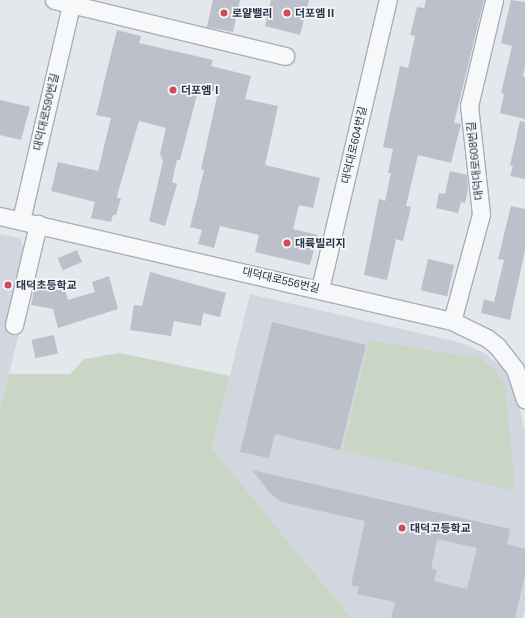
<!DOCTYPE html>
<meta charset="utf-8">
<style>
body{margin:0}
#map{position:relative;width:525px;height:618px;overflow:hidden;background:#e4e7ec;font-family:Arial,"Noto Sans KR",sans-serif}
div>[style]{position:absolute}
.built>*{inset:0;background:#d2d6de}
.green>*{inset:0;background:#c9d6c5}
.building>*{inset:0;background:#bbc0ca;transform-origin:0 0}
.roads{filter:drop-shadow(1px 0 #a9aeb7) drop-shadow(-1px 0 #a9aeb7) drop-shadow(0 1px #a9aeb7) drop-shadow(0 -1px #a9aeb7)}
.minor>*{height:17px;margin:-8.5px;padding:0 8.5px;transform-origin:8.5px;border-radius:8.5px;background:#f7f8fa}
.dots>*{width:11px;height:11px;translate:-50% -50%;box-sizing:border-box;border:2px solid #f4f6f9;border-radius:50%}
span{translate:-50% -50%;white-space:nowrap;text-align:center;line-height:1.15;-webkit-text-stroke:3.5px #f4f6f9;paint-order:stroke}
.poi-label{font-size:11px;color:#2b3445;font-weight:700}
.left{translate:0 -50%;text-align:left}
.street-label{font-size:11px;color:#2b3445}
</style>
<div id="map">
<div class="built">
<div style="clip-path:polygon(0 234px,20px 238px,24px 248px,21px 326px,0 408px)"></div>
<div style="clip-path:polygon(250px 294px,462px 343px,484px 353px,503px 368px,516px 390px,525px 432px,525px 609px,523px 618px,351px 618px,212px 448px)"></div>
</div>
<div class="green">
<div style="clip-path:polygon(369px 340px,470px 357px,476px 355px,495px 369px,505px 385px,515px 491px,343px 450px)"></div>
<div style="clip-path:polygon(120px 353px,230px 376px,212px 448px,351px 618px,0 618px,0 408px,9px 374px,70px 374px,84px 359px)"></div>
</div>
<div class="building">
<div style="clip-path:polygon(213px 0,240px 0,233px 32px,207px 27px)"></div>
<div style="clip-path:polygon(271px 0,309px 0,300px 35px,265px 26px)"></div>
<div style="clip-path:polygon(426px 0,484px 0,454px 123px,461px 124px,451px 163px,418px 155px,406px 206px,411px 207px,403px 241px,396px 239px,387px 280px,364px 275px,379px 199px,385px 201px,391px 173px,388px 173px,393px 149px,383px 147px,400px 66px,408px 68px,415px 36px,410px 35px,417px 7px,424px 8px)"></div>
<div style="clip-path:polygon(511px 0,525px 2px,525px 66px,523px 76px,525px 77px,525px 119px,500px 113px,504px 94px,501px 93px,512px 46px,501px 43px)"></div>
<div style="clip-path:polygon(117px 30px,141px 36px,139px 43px,213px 60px,211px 66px,251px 76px,245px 99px,278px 106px,265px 165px,320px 178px,313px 208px,299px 205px,293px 229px,318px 235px,310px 265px,255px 252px,259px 235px,220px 226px,214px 248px,198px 244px,202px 230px,190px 227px,204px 170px,201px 169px,218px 92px,199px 87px,180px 160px,177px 160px,172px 182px,177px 184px,165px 226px,149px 221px,163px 161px,160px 154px,166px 128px,139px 121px,118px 192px,117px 198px,121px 198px,116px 215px,113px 215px,111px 222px,91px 218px,95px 202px,51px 191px,58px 162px,98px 171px,111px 118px,96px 115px)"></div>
<div style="clip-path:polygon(0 100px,30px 107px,21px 140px,0 135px)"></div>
<div style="clip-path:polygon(520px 121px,525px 122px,525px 179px,510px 176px,513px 166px,510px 165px)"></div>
<div style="clip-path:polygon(450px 171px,467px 175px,468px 189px,465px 203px,461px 202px,458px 213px,436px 208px,439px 193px,445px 194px)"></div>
<div style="clip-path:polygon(511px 206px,525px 209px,525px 250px,510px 320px,481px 313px,484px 299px,494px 302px,504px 260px,498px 259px)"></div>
<div style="left:77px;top:250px;width:13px;height:21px;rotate:67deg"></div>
<div style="left:428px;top:259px;width:27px;height:32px;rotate:13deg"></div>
<div style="clip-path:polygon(150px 272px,226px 293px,220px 317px,203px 313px,201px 326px,174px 321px,171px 336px,130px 330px,134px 305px,142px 306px)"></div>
<div style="clip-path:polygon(109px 276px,118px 309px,58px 328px,53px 309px,31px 305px,36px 282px,64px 288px,68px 300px,95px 292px,92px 282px)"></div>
<div style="clip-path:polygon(272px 322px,366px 345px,340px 450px,275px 434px,269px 458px,240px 452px)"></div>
<div style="left:54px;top:335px;width:19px;height:23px;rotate:78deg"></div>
<div style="clip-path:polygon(evenodd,252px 470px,510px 529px,507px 544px,525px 549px,525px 575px,515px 618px,391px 618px,395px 602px,357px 594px,359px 587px,351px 585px,365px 521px,281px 502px,270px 493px,252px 470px,437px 539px,477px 548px,467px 589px,434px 581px,437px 570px,431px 569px,437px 539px)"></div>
</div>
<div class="roads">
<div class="minor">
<div style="left:54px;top:0;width:238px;rotate:13.6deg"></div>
<div style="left:0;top:216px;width:464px;rotate:13.1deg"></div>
<div style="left:452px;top:321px;width:39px;rotate:26deg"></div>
<div style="left:487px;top:338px;width:13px;rotate:39deg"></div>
<div style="left:497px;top:346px;width:29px;rotate:52deg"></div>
<div style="left:515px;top:369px;width:32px;rotate:72deg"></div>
<div style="left:21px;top:220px;width:226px;rotate:-76.9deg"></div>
<div style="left:320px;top:289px;width:297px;rotate:-76.8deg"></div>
<div style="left:452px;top:321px;width:111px;rotate:-74.8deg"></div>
<div style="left:481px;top:214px;width:109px;rotate:-96.3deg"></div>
<div style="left:469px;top:106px;width:109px;rotate:-76.7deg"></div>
<div style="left:14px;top:325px;width:104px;rotate:-76.6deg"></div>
</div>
</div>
<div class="dots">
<div style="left:224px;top:13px;background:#d1495b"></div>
<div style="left:287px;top:13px;background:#d1495b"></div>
<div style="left:173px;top:90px;background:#d1495b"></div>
<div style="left:287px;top:243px;background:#d1495b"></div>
<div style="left:8px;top:285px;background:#d1495b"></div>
<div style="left:402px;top:528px;background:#d1495b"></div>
</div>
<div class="poi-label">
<span class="left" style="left:232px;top:13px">로얄밸리</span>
<span class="left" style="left:295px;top:13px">더포엠Ⅱ</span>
<span class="left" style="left:181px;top:90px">더포엠Ⅰ</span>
<span class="left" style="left:295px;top:243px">대륙빌리지</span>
<span class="left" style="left:16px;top:285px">대덕초등학교</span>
<span class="left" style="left:410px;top:528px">대덕고등학교</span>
</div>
<div class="street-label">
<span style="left:46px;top:112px;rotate:-77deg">대덕대로590번길</span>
<span style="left:354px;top:145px;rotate:-77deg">대덕대로604번길</span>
<span style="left:475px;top:161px;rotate:-96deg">대덕대로608번길</span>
<span style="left:281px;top:280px;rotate:13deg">대덕대로556번길</span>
</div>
</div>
